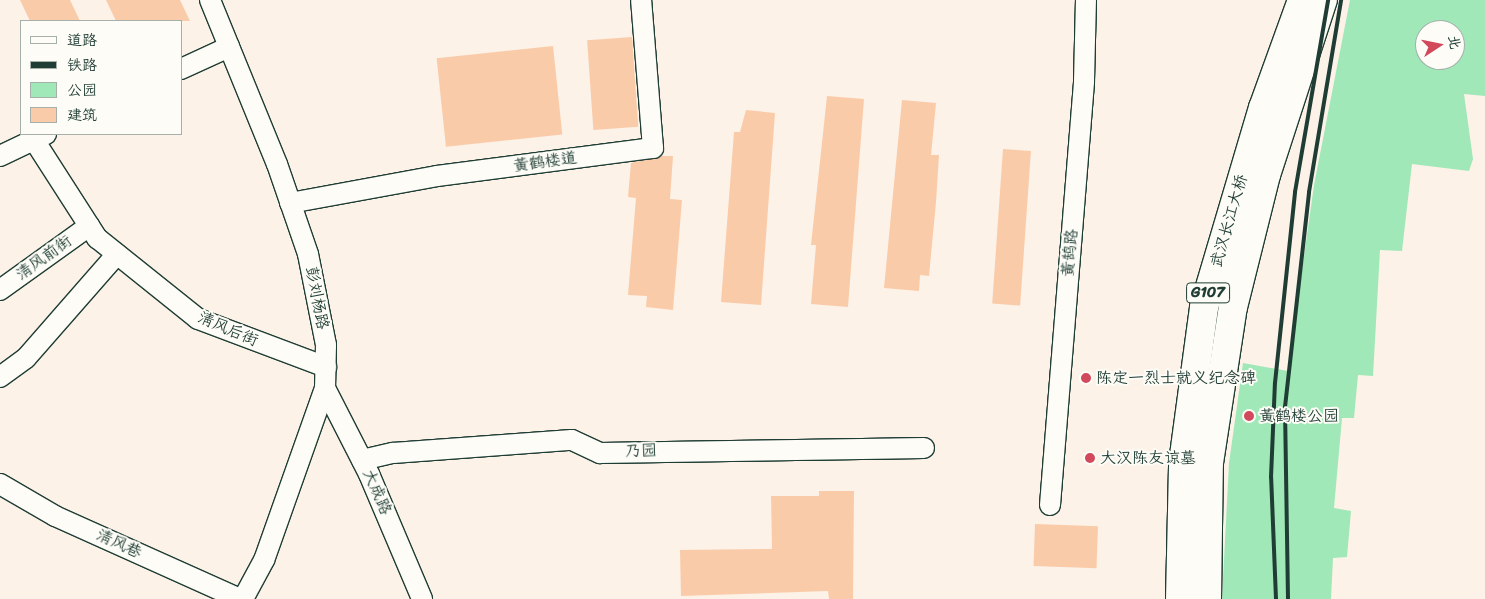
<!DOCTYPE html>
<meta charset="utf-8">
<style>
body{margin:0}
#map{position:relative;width:1485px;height:599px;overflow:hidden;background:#fcf2e7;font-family:Sriracha,"LXGW WenKai TC",sans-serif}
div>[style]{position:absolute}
.green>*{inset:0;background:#a0e8b7}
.building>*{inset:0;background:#facba9;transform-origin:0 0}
.roads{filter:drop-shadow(1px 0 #1f3d34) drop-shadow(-1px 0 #1f3d34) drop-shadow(0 1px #1f3d34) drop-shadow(0 -1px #1f3d34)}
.minor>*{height:20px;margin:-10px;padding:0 10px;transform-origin:10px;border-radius:10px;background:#fdfcf7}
.highway>*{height:28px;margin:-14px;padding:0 14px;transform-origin:14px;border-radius:14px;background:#fdfcf7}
.rail>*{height:4px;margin:-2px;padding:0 2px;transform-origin:2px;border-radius:2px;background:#1f3d34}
.dots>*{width:14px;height:14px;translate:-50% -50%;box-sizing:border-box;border:2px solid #fdfcf7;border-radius:50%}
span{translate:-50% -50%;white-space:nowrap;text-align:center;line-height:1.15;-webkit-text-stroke:4px #fdfcf7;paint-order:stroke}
.shield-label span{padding:1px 4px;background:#fdfcf7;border:1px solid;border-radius:4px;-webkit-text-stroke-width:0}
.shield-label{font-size:15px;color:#1f3d34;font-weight:700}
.street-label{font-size:16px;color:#1f3d34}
.poi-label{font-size:16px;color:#1f3d34}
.left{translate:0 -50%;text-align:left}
.legend{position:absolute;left:20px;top:20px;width:162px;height:115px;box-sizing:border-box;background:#fdfcf7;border:1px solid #a4b0a9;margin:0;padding:6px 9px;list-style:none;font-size:15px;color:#1f3d34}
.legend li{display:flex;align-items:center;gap:10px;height:25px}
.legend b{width:25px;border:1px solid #a4b0a9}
.north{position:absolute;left:1415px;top:20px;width:50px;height:50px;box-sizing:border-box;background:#fdfcf7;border:1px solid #a4b0a9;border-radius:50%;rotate:79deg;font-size:14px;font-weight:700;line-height:20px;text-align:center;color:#1f3d34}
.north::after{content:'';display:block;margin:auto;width:18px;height:22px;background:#d1495b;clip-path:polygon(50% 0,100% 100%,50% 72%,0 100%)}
</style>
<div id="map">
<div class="green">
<div style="clip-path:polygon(evenodd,1350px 0,1485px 0,1485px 96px,1464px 94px,1473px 159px,1469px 171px,1412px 164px,1402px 251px,1380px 250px,1373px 376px,1358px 375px,1354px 418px,1342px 418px,1334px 508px,1351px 511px,1347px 557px,1333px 558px,1331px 599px,1222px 599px,1229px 463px,1243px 363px,1288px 371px,1314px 185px,1350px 0,1425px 30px,1455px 30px,1455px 60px,1425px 60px,1425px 30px)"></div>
</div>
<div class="building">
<div style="clip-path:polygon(20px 0,70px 0,80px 21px,30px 21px)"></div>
<div style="clip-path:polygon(106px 0,180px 0,190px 21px,116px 21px)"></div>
<div style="left:632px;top:37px;width:90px;height:45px;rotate:86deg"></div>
<div style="left:553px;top:46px;width:89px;height:117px;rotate:84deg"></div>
<div style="clip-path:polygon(827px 96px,864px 99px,848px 307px,811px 304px,816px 245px,811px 245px)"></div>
<div style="clip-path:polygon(902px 100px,936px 103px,931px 155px,939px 155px,936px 202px,929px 276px,920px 275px,919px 291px,884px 288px)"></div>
<div style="clip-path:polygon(746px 110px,775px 113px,761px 305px,721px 302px,734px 132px,740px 132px)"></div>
<div style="left:1003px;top:149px;width:28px;height:155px;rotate:4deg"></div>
<div style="clip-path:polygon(662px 156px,673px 156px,670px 199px,682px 200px,673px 310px,646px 307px,647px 296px,628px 295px,636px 198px,628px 197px,631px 163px)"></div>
<div style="clip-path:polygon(819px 491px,854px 491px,853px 599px,829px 599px,828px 591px,681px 596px,680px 550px,772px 549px,771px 496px,819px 496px)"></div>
<div style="left:1035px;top:524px;width:63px;height:42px;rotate:2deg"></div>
</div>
<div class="roads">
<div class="minor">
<div style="left:210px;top:0;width:177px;rotate:67.8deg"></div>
<div style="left:277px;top:164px;width:95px;rotate:71deg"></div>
<div style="left:308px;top:254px;width:93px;rotate:78.8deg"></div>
<div style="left:326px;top:345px;width:43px;rotate:91.3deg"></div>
<div style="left:325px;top:388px;width:182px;rotate:109.5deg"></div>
<div style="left:264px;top:560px;width:44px;rotate:118.3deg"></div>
<div style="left:181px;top:69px;width:53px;rotate:-24.6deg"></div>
<div style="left:34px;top:140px;width:117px;rotate:57.3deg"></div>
<div style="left:97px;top:238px;width:129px;rotate:38.7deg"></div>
<div style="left:198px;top:319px;width:137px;rotate:20.6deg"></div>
<div style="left:0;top:156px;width:51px;rotate:-25.6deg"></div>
<div style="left:290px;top:203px;width:149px;rotate:-10.4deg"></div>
<div style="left:437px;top:176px;width:218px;rotate:-7.4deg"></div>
<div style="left:653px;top:148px;width:148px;rotate:-94.6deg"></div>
<div style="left:0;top:290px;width:110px;rotate:-35.7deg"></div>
<div style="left:0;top:377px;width:32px;rotate:-36deg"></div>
<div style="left:26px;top:358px;width:138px;rotate:-48.8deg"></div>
<div style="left:325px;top:388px;width:97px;rotate:62.9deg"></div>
<div style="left:369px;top:474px;width:136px;rotate:67deg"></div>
<div style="left:362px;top:460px;width:32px;rotate:-13deg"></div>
<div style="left:393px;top:453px;width:179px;rotate:-4.2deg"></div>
<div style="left:572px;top:440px;width:31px;rotate:25deg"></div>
<div style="left:600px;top:453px;width:324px;rotate:-0.9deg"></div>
<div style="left:0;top:484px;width:64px;rotate:30.2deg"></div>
<div style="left:55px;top:516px;width:203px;rotate:24.2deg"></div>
<div style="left:1050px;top:505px;width:425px;rotate:-85.4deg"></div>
<div style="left:1084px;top:81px;width:81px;rotate:-88.6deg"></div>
</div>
<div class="highway">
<div style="left:1180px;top:599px;width:136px;rotate:-88.7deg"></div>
<div style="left:1183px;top:463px;width:157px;rotate:-82.3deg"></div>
<div style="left:1204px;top:307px;width:208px;rotate:-73.5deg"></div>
<div style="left:1263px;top:108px;width:115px;rotate:-70.1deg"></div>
<div style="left:1207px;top:599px;width:136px;rotate:-89.2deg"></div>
<div style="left:1209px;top:463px;width:158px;rotate:-81.3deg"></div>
<div style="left:1233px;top:307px;width:136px;rotate:-76deg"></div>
<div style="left:1266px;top:175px;width:184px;rotate:-72deg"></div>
</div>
</div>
<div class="rail">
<div style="left:1276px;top:599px;width:122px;rotate:-92.3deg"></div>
<div style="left:1271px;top:477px;width:94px;rotate:-87.6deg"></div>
<div style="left:1275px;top:383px;width:192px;rotate:-84deg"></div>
<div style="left:1295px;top:192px;width:195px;rotate:-80.2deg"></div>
<div style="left:1288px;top:599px;width:192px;rotate:-90.9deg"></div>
<div style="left:1285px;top:407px;width:216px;rotate:-83.6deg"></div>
<div style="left:1309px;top:192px;width:195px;rotate:-80.5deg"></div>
</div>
<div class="dots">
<div style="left:1086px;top:378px;background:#d1495b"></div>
<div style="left:1249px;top:416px;background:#d1495b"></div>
<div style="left:1090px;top:458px;background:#d1495b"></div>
</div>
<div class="shield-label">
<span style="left:1208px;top:293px">G107</span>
</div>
<div class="street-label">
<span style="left:545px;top:162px;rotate:-8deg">黄鹤楼道</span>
<span style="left:1229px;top:221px;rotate:-74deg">武汉长江大桥</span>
<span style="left:1070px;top:253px;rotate:-85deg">黄鹄路</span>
<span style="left:44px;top:258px;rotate:-36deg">清风前街</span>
<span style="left:317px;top:298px;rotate:79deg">彭刘杨路</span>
<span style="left:228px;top:329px;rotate:23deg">清风后街</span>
<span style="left:641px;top:451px;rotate:-2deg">乃园</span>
<span style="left:377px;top:492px;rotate:66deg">大成路</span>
<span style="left:119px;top:544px;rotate:24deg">清风巷</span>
</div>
<div class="poi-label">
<span class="left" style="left:1096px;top:378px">陈定一烈士就义纪念碑</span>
<span class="left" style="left:1259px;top:416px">黄鹤楼公园</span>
<span class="left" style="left:1100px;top:458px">大汉陈友谅墓</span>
</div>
<ul class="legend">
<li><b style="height:6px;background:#fdfcf7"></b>道路</li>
<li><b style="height:6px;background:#1f3d34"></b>铁路</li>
<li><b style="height:14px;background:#a0e8b7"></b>公园</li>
<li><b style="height:14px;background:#facba9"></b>建筑</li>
</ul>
<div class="north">北</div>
</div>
